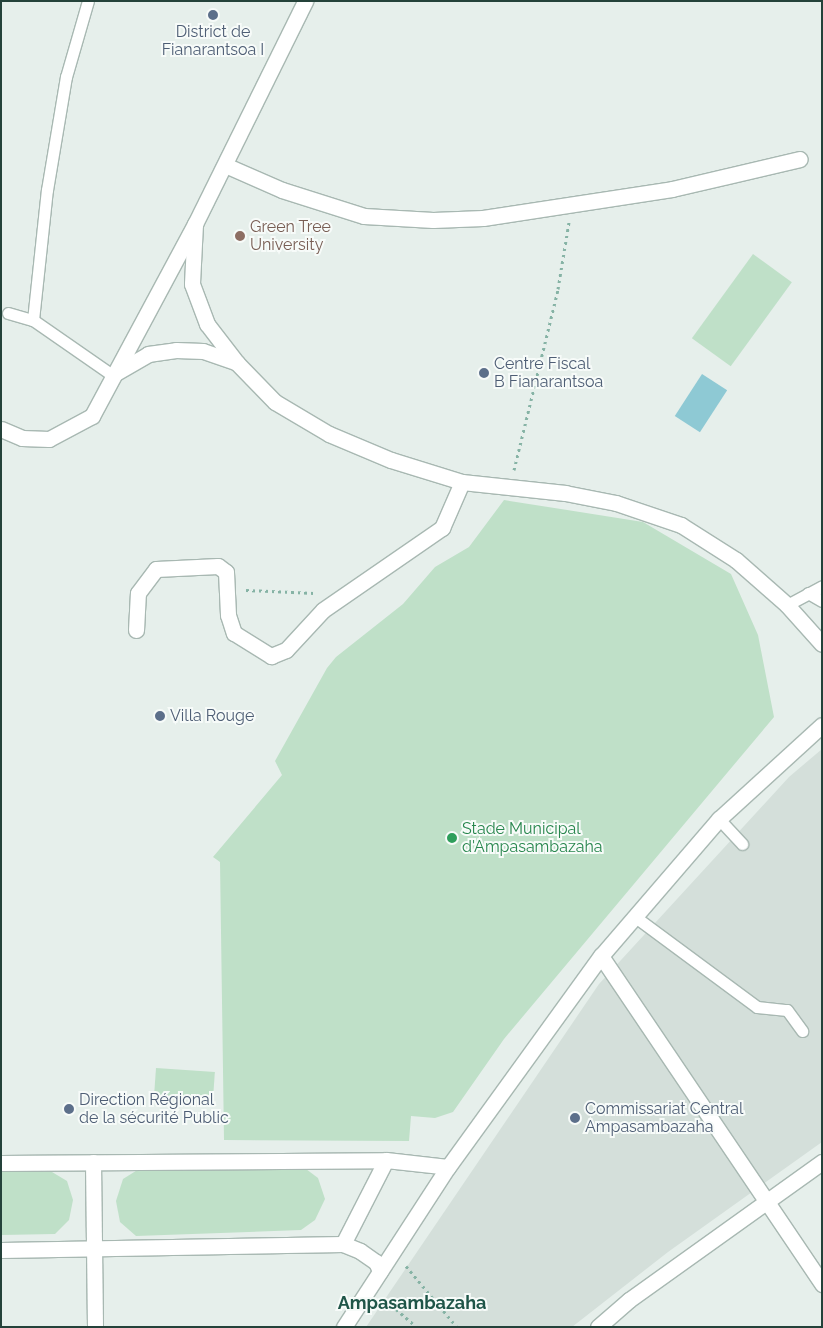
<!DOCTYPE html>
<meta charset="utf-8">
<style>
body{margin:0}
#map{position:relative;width:823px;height:1328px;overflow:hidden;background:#e6efeb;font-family:Raleway,sans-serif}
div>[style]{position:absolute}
.built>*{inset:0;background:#d4dfda}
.green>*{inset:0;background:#bfe0c8;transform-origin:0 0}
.water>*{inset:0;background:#8ec9d4;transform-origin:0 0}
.path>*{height:3px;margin-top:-1.5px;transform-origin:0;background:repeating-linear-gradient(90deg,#86b3a5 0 2.5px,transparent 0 6.5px)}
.roads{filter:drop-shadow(1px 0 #a8b8b2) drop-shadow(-1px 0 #a8b8b2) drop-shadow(0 1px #a8b8b2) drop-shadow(0 -1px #a8b8b2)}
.service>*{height:11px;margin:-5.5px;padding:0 5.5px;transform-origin:5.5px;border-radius:5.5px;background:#fff}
.minor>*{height:15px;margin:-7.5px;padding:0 7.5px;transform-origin:7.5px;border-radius:7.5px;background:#fff}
.tertiary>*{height:15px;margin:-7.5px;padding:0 7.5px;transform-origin:7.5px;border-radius:7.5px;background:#fff}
.dots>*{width:14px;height:14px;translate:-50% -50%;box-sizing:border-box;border:2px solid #f7fbf9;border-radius:50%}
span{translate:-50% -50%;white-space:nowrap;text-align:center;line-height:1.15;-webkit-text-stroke:4px #f7fbf9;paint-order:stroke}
.service-label{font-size:16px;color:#4e5e75}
.left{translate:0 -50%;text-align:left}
.education-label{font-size:16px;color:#785e54}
.leisure-label{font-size:16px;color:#27864d}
.neighbourhood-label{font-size:18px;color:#1f5548;font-weight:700}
.frame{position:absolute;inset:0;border:2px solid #24423a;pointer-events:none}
</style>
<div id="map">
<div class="built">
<div style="clip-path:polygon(822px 749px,822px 1142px,668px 1252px,572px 1327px,366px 1327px,599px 984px,789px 777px)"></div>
</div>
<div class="green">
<div style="left:753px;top:254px;width:48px;height:104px;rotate:36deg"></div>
<div style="clip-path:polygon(504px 500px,643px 522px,731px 574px,758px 635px,774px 717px,504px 1039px,453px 1112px,435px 1118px,411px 1116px,409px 1141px,224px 1140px,220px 862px,213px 857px,282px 775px,275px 761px,327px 668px,336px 657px,403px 604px,435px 567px,469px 547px)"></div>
<div style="left:156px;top:1068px;width:59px;height:28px;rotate:4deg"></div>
<div style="clip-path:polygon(302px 1166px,318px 1178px,325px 1199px,315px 1220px,301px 1230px,136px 1236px,120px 1222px,116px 1201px,123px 1179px,139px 1169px)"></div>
<div style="clip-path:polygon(1px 1172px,52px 1172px,67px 1181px,73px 1200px,69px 1220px,55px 1234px,1px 1235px)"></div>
</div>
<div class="water">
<div style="left:702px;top:374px;width:30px;height:50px;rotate:33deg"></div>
</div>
<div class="path">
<div style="left:514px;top:470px;width:186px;rotate:-76.3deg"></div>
<div style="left:558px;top:289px;width:68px;rotate:-80.7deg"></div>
<div style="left:246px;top:590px;width:68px;rotate:2.5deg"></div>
<div style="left:406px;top:1266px;width:80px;rotate:50.1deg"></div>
<div style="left:382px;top:1302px;width:16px;rotate:27deg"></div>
<div style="left:396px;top:1309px;width:28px;rotate:41deg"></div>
</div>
<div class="roads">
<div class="service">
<div style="left:8px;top:313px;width:26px;rotate:16deg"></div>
<div style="left:33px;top:320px;width:96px;rotate:34.8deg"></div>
<div style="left:33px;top:320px;width:131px;rotate:-83.9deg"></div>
<div style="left:47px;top:190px;width:115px;rotate:-80.5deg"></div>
<div style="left:66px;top:77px;width:79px;rotate:-73.9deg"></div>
<div style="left:808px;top:593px;width:16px;rotate:30deg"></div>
<div style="left:787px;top:605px;width:40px;rotate:-28deg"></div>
<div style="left:719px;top:819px;width:34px;rotate:47deg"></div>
<div style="left:634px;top:916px;width:153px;rotate:36.5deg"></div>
<div style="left:757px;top:1007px;width:30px;rotate:6deg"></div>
<div style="left:787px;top:1010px;width:26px;rotate:54deg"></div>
</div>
<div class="minor">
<div style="left:225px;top:165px;width:62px;rotate:23.7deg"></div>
<div style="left:282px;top:190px;width:86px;rotate:17.6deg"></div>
<div style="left:364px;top:216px;width:69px;rotate:3.3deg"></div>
<div style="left:433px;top:220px;width:50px;rotate:-2.3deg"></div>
<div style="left:483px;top:218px;width:191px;rotate:-8.7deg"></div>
<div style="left:672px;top:189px;width:131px;rotate:-13.2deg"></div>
<div style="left:136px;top:630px;width:37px;rotate:-87deg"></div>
<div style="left:138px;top:593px;width:30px;rotate:-53deg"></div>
<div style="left:156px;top:569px;width:62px;rotate:-2.8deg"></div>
<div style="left:218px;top:566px;width:10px;rotate:37deg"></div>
<div style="left:226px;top:572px;width:43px;rotate:87.3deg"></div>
<div style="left:228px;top:615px;width:19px;rotate:72deg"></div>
<div style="left:234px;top:633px;width:44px;rotate:31.9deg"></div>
<div style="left:271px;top:656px;width:16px;rotate:-22deg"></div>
<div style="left:286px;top:650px;width:54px;rotate:-47.2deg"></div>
<div style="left:323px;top:610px;width:145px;rotate:-34.6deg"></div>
<div style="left:442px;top:528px;width:50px;rotate:-66.5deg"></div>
<div style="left:601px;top:956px;width:396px;rotate:56deg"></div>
<div style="left:93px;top:1162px;width:165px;rotate:89.3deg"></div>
<div style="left:343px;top:1244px;width:94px;rotate:-62.9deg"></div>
</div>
<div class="tertiary">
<div style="left:195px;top:224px;width:60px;rotate:92.9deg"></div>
<div style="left:192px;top:284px;width:43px;rotate:69.4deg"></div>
<div style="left:207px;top:324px;width:49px;rotate:52.4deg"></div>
<div style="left:237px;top:363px;width:54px;rotate:45.7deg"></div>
<div style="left:275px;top:402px;width:63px;rotate:30.7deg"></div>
<div style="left:329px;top:434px;width:67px;rotate:22.8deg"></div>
<div style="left:391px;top:460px;width:74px;rotate:17.2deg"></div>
<div style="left:462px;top:482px;width:104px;rotate:6.1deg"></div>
<div style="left:565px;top:493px;width:52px;rotate:11.1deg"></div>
<div style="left:616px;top:503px;width:69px;rotate:18.7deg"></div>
<div style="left:681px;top:525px;width:65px;rotate:32.5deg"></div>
<div style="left:736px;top:560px;width:68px;rotate:41.4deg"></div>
<div style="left:787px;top:605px;width:52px;rotate:48.1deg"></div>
<div style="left:114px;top:374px;width:39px;rotate:-30deg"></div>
<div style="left:148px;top:354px;width:28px;rotate:-8deg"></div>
<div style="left:176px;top:350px;width:27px;rotate:2deg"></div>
<div style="left:203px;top:351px;width:36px;rotate:19deg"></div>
<div style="left:1px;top:429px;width:23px;rotate:23deg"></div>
<div style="left:22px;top:438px;width:27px;rotate:2deg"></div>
<div style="left:49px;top:439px;width:49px;rotate:-28.1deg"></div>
<div style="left:92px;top:416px;width:218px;rotate:-61.8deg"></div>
<div style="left:195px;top:224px;width:249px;rotate:-63.7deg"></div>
<div style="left:1px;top:1163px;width:385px;rotate:-0.4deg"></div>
<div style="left:386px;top:1160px;width:62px;rotate:6.4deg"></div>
<div style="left:1px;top:1250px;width:342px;rotate:-1deg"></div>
<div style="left:343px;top:1244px;width:18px;rotate:22deg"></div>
<div style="left:360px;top:1251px;width:19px;rotate:35deg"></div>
<div style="left:376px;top:1262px;width:10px;rotate:66deg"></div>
<div style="left:344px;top:1327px;width:191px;rotate:-57deg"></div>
<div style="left:448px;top:1167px;width:261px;rotate:-54.1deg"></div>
<div style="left:601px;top:956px;width:181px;rotate:-49.3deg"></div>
<div style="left:719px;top:819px;width:139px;rotate:-42.4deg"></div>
<div style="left:598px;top:1327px;width:41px;rotate:-41.1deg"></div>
<div style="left:629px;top:1300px;width:237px;rotate:-35.6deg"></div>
</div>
</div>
<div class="dots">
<div style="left:213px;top:15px;background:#5c6f8a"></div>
<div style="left:240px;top:236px;background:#8d6e63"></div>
<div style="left:484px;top:373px;background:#5c6f8a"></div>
<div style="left:160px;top:716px;background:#5c6f8a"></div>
<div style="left:452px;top:838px;background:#2e9e5b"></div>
<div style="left:69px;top:1109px;background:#5c6f8a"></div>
<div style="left:575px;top:1118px;background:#5c6f8a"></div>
</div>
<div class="service-label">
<span style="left:213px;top:41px">District de<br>Fianarantsoa I</span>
<span class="left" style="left:494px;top:373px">Centre Fiscal<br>B Fianarantsoa</span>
<span class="left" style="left:170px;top:716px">Villa Rouge</span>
<span class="left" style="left:79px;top:1109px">Direction Régional<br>de la sécurité Public</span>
<span class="left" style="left:585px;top:1118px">Commissariat Central<br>Ampasambazaha</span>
</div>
<div class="education-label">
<span class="left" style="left:250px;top:236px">Green Tree<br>University</span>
</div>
<div class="leisure-label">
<span class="left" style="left:462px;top:838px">Stade Municipal<br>d'Ampasambazaha</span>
</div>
<div class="neighbourhood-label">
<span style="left:412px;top:1303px">Ampasambazaha</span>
</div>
<div class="frame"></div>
</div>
